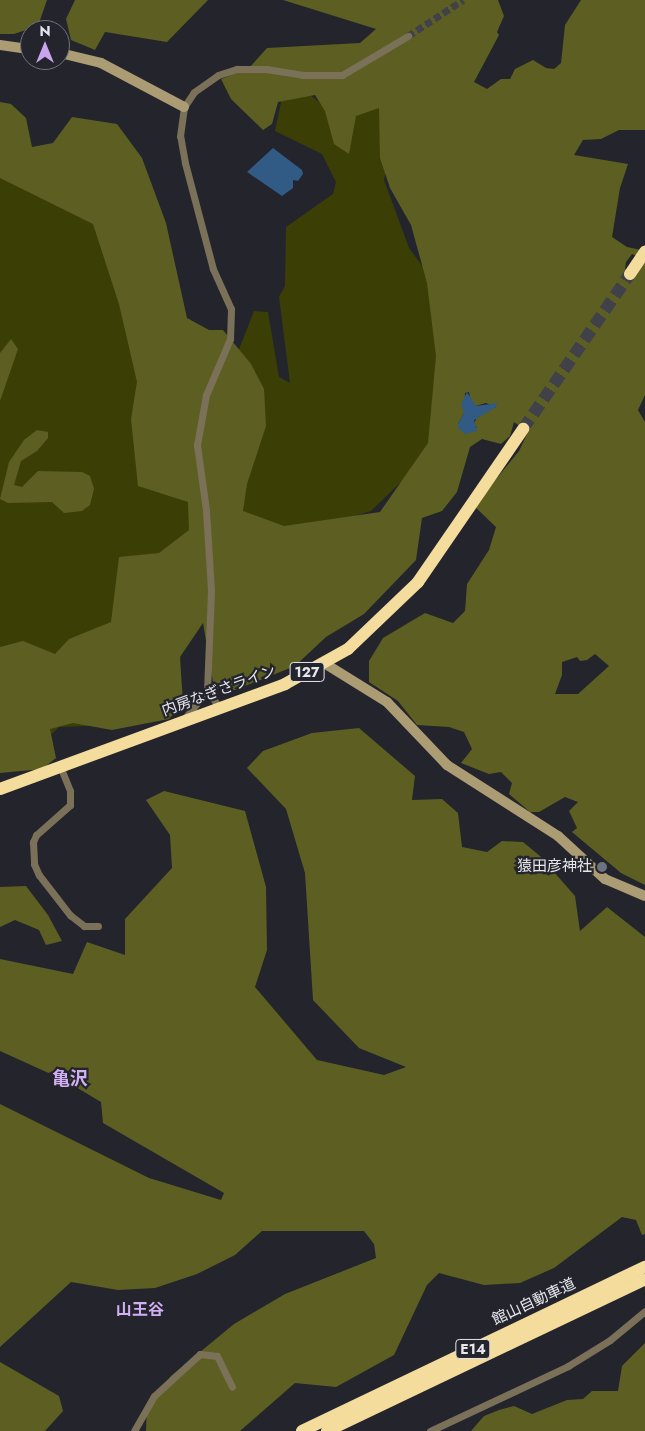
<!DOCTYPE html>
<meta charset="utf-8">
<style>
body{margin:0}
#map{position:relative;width:645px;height:1431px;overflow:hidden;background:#24242d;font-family:Jost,"Noto Sans JP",sans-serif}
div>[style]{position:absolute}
.green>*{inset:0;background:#3c3f05}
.forest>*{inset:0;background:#5c5f21}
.water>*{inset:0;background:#315a85}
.street-tunnel>*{height:7px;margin-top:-3.5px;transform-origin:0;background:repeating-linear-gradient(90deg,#41414a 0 7px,transparent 0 10.5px)}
.highway-tunnel>*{height:12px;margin-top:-6px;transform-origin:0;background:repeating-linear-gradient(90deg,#41414a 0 12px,transparent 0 18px)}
.street>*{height:7px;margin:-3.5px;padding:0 3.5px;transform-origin:3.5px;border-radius:3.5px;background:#7a7158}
.secondary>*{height:10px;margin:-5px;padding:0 5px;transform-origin:5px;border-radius:5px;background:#ab9c74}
.highway>*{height:12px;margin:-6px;padding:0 6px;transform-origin:6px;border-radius:6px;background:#f4dc9d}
.dots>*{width:14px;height:14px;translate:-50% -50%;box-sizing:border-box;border:2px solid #24242d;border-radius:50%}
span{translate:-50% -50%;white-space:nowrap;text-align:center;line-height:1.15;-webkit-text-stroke:4.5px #24242d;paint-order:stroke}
.shield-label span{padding:1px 4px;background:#24242d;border:1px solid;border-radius:4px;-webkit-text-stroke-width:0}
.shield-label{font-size:14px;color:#e6e6ec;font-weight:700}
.street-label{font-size:15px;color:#e6e6ec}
.poi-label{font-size:15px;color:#e6e6ec}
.right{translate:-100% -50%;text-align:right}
.neighbourhood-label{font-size:16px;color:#d0aff3;font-weight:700}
.quarter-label{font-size:18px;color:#d0aff3;font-weight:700}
.north{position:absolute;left:20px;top:20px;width:50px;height:50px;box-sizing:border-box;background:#24242d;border:1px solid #727279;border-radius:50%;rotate:0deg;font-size:14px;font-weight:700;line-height:20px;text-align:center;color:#e6e6ec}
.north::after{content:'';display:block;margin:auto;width:18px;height:22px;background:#c9a5ee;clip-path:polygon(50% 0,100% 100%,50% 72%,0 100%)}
</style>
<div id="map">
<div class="green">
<div style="clip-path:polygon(308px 93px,331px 112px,398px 101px,384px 180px,409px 248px,423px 267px,440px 321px,434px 437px,408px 475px,371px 511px,288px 536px,192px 576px,174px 702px,88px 726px,59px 727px,12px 771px,0 764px,0 131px,40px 164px,103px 163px,195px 341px,236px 357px,254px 311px,268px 312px,279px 377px,290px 383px,279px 297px,285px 286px,286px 227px,333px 194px,336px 182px,322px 154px,275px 131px,282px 98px)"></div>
</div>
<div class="forest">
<div style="clip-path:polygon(0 0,47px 0,38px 26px,14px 34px,0 34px)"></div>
<div style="clip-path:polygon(75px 0,208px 0,167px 42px,105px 32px,95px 50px,71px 40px,66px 19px)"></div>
<div style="clip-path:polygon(evenodd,283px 0,498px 0,504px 16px,497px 32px,499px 35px,474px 82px,487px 89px,501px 79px,510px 79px,515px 69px,533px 60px,546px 68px,554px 69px,561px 63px,565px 25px,581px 0,645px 0,645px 130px,619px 130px,601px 139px,583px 140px,574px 155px,628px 164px,620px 188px,612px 237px,627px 247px,641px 250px,638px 256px,632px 254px,626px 262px,625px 269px,632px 274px,645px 259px,645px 395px,638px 410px,645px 422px,645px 885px,621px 873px,572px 832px,577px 828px,569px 811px,578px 802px,565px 797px,539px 812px,530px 812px,509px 794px,512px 783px,501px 772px,489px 774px,461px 763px,472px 749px,464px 732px,449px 727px,417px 725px,398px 701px,369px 682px,369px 661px,383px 638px,425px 613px,453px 623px,465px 611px,467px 584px,489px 550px,496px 527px,474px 506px,519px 451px,528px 432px,514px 422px,510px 436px,501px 444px,482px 439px,470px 447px,457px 492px,442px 511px,422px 518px,416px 560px,364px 614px,326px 637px,295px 666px,235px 690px,214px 688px,203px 623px,180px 657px,183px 703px,169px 719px,112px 730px,73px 723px,50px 729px,56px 758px,42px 769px,0 773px,0 647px,23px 641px,55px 654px,69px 639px,111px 622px,119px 557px,159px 553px,189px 530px,188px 502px,138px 486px,131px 419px,137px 382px,119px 304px,93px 224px,0 178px,0 102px,11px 104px,26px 118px,32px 147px,53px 143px,72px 117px,117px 124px,142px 158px,166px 223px,187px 318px,209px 330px,223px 330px,251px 364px,264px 389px,266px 426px,247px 484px,243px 511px,284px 526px,380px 512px,428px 443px,436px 356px,427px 283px,411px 225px,390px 188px,380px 158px,379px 108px,356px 116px,349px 154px,334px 144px,325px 111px,315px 95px,278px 102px,272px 124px,263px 130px,231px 99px,221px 79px,250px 67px,267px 48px,360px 43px,376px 29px,283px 0,469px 392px,471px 401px,476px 406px,486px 403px,496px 407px,477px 416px,474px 424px,477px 428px,458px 424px,464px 413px,465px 393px,469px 392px,283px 0,595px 654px,609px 666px,578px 694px,555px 694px,562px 675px,562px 662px,577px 657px,580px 661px,587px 660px,595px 654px)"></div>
<div style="clip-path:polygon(11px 339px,18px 349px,0 401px,0 353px)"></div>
<div style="clip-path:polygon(37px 430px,48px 432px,48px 438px,37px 451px,21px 461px,14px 485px,22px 487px,38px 471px,82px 472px,90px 476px,94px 489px,90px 505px,82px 511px,64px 513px,52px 502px,8px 503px,0 499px,9px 462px,24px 440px)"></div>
<div style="clip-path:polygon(359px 728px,415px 776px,412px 800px,442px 799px,458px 813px,462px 847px,487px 852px,502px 841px,523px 842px,540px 856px,575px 896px,580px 931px,607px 907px,645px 937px,645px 1234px,642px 1235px,636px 1220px,622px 1217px,554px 1268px,520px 1283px,484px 1285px,439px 1273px,427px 1285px,394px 1355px,336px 1387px,295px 1383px,240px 1431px,146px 1431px,147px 1404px,171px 1376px,234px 1324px,285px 1294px,376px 1258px,374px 1244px,364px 1231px,262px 1231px,235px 1255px,197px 1274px,155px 1288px,118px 1290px,71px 1282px,0 1347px,0 1104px,149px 1178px,221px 1200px,224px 1193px,103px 1123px,101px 1102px,64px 1080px,0 1051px,0 959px,73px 974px,87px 942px,125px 955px,125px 919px,172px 868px,170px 835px,146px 800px,164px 791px,245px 811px,266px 887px,267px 950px,255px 987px,317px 1060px,384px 1075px,406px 1067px,359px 1048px,313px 1000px,305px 873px,286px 809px,247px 768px,263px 751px,312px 733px)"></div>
<div style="clip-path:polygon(26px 886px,48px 915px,62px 941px,46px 945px,39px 930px,15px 920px,0 927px,0 887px)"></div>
<div style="clip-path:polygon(645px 1343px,645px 1431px,471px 1431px,484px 1416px,499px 1410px,514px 1406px,532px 1414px,567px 1400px,583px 1399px,592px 1391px,618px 1391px,622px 1366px)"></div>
<div style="clip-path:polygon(0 1362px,59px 1396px,63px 1411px,45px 1431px,0 1431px)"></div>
</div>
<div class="water">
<div style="clip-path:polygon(273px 148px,302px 170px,303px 174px,298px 181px,293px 180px,293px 188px,282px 196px,247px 172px)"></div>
<div style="clip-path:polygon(467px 392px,476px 406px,497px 403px,496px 407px,474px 420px,477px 431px,465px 434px,458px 428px,458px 424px,464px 413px,461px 404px)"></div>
</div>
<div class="street-tunnel">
<div style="left:408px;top:36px;width:66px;rotate:-33.2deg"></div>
</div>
<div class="highway-tunnel">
<div style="left:523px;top:429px;width:188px;rotate:-55.4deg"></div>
</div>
<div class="street">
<div style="left:220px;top:708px;width:21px;rotate:-127deg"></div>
<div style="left:207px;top:691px;width:101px;rotate:-87.7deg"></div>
<div style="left:211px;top:590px;width:80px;rotate:-93.6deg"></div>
<div style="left:206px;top:510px;width:66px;rotate:-97.9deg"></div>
<div style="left:197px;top:445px;width:51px;rotate:-79.8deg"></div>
<div style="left:206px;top:395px;width:61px;rotate:-66.8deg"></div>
<div style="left:230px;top:339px;width:30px;rotate:-88deg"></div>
<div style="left:231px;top:309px;width:44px;rotate:-114.2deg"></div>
<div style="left:213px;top:269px;width:110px;rotate:-104.8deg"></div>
<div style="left:185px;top:163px;width:27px;rotate:-100deg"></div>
<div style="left:180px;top:136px;width:29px;rotate:-82deg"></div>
<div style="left:184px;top:107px;width:18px;rotate:-56deg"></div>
<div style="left:194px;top:92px;width:29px;rotate:-35deg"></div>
<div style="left:218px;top:75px;width:20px;rotate:-18deg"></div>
<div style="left:237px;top:69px;width:29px"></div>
<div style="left:266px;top:69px;width:36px;rotate:9deg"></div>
<div style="left:302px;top:75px;width:40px"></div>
<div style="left:342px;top:75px;width:77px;rotate:-30.6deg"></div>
<div style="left:185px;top:718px;width:35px;rotate:-51deg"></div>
<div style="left:60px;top:766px;width:27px;rotate:68deg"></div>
<div style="left:70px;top:791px;width:14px;rotate:90deg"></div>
<div style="left:70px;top:805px;width:45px;rotate:138.6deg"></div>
<div style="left:36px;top:835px;width:8px;rotate:113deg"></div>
<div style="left:33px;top:842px;width:22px;rotate:87deg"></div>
<div style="left:34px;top:864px;width:12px;rotate:66deg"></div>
<div style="left:39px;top:875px;width:51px;rotate:52.2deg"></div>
<div style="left:70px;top:915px;width:18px;rotate:38deg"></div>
<div style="left:84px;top:926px;width:14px"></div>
<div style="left:134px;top:1431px;width:40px;rotate:-60.3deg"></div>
<div style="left:154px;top:1396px;width:62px;rotate:-42.4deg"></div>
<div style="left:200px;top:1354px;width:17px;rotate:7deg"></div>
<div style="left:217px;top:1356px;width:34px;rotate:64deg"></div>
<div style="left:430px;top:1431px;width:153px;rotate:-25.2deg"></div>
<div style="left:568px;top:1366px;width:49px;rotate:-31.8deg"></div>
<div style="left:610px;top:1340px;width:45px;rotate:-39.6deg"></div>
</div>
<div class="secondary">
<div style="left:0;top:45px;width:30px;rotate:8deg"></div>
<div style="left:60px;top:53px;width:42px;rotate:13.7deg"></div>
<div style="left:101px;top:63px;width:94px;rotate:27.9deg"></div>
<div style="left:324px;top:663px;width:74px;rotate:31.8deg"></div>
<div style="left:387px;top:702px;width:87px;rotate:46.4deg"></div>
<div style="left:447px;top:765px;width:132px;rotate:32.6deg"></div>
<div style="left:558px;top:836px;width:64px;rotate:42.5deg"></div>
<div style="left:605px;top:879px;width:43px;rotate:23deg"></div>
</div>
<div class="highway">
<div style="left:630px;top:274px;width:27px;rotate:-56deg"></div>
<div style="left:0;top:789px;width:304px;rotate:-20.2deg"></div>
<div style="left:285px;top:684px;width:72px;rotate:-29.1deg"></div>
<div style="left:348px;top:649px;width:97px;rotate:-43.7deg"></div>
<div style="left:418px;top:582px;width:186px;rotate:-55.5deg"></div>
<div style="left:302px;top:1431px;width:380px;rotate:-25.6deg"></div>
<div style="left:327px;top:1431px;width:352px;rotate:-25.5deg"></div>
</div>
<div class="dots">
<div style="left:602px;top:867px;background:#6b7280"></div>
</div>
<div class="shield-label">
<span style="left:307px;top:672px">127</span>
<span style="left:473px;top:1349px">E14</span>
</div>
<div class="street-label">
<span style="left:219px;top:691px;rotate:-20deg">内房なぎさライン</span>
<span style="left:534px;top:1302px;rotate:-25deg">館山自動車道</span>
</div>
<div class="poi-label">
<span class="right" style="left:592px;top:867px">猿田彦神社</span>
</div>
<div class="neighbourhood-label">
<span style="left:140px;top:1310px">山王谷</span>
</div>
<div class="quarter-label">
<span style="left:70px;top:1079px">亀沢</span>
</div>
<div class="north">N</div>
</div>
